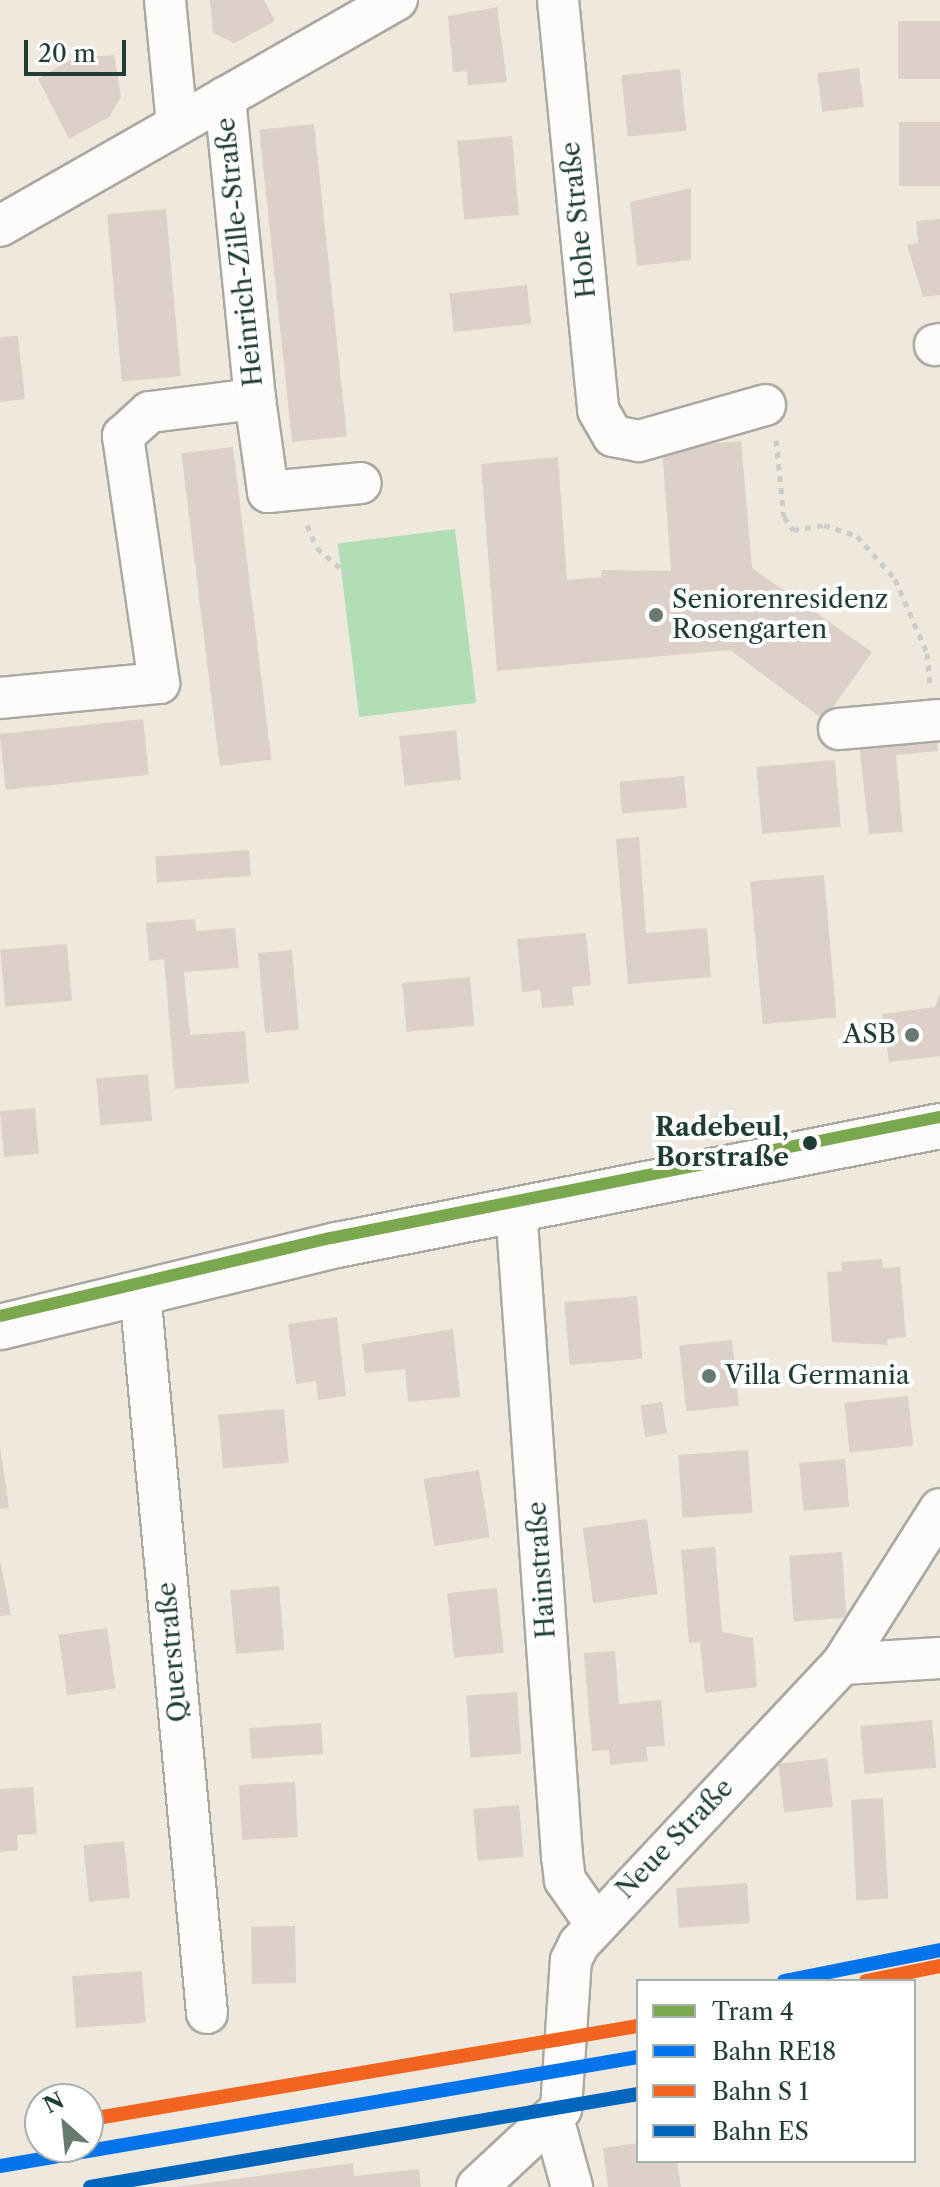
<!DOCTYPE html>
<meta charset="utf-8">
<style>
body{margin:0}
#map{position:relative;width:940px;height:2187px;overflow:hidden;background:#efe8dd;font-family:"Libre Caslon Text",serif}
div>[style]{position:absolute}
.green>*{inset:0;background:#b2deb6;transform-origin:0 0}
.building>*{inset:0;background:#ddd0c8;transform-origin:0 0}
.path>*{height:5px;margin-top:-2.5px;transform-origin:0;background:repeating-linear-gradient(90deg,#ccccc9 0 6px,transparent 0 12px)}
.roads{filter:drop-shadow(2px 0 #a9a8a1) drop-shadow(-2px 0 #a9a8a1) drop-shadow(0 2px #a9a8a1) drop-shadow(0 -2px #a9a8a1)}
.minor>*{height:40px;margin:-20px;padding:0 20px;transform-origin:20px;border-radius:20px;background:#fdfcfa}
.major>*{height:44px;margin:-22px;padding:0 22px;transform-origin:22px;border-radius:22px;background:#fdfcfa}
.rail-1>*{height:14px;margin:-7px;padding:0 7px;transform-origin:7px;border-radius:7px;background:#0474ec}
.rail-2>*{height:14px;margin:-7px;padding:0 7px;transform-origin:7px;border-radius:7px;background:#f36421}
.rail-3>*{height:14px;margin:-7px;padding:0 7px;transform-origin:7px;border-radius:7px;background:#0065bd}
.tram-1>*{height:12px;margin:-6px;padding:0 6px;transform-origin:6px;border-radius:6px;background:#7ba74e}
.dots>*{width:22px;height:22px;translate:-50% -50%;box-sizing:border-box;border:4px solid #fff;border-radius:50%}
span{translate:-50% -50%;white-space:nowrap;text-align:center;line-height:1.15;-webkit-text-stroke:8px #fff;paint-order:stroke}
.street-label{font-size:26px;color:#1f3d34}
.poi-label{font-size:26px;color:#1f3d34}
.left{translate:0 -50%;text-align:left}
.right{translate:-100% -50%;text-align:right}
.stop-label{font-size:26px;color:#1f3d34;font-weight:700}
.legend{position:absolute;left:636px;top:1979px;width:280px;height:184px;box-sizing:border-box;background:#fff;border:2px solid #a5b1ae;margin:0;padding:10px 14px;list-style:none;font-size:24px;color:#1f3d34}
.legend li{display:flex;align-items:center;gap:16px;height:40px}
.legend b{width:40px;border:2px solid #a5b1ae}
.north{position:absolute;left:24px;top:2083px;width:80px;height:80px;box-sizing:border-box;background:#fff;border:2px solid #a5b1ae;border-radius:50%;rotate:333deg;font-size:22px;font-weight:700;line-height:32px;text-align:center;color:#1f3d34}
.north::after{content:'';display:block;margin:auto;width:28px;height:36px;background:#68796f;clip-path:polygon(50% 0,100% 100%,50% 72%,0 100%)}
.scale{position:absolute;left:24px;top:40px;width:102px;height:36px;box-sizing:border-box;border:4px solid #1f3d34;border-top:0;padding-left:10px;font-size:24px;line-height:28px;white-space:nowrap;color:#1f3d34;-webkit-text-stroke:6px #fff;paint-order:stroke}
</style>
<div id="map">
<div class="green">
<div style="left:455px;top:529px;width:175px;height:118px;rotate:83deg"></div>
</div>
<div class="building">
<div style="clip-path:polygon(210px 0,264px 0,275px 21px,234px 43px,213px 33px)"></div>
<div style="clip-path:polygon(497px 7px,507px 82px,468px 85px,467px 71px,453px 72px,448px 16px)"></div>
<div style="left:940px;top:21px;width:58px;height:42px;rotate:90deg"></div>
<div style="clip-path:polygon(114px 55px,121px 97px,109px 117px,69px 139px,38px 79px,74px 58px)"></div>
<div style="left:859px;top:68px;width:39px;height:42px;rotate:83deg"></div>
<div style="left:680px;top:69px;width:62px;height:59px;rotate:84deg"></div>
<div style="left:940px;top:122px;width:64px;height:41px;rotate:90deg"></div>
<div style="left:314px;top:124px;width:314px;height:55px;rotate:84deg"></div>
<div style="left:512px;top:136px;width:79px;height:55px;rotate:85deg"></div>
<div style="clip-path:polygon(691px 188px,691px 260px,637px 266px,630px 202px)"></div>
<div style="left:166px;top:209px;width:168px;height:59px;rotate:85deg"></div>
<div style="clip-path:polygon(940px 219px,940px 295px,923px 297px,907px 245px,918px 243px,916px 221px)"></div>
<div style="left:527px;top:285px;width:39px;height:78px;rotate:84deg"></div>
<div style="clip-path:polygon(18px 336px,25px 399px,0 402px,0 337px)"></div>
<div style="clip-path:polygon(741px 441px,752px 568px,872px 652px,824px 720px,730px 650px,497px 671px,481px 464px,558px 457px,567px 580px,601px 577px,601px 570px,671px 571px,662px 448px)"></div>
<div style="left:233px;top:447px;width:315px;height:52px;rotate:83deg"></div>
<div style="left:143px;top:719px;width:56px;height:144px;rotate:84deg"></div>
<div style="clip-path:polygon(936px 728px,938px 751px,896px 755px,903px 832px,869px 834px,858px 735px)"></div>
<div style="left:456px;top:730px;width:50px;height:57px;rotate:84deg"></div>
<div style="left:835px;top:760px;width:67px;height:79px;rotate:85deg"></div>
<div style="left:684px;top:776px;width:32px;height:65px;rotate:85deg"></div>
<div style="clip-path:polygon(639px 837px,646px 933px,707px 928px,711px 977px,628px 984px,616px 839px)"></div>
<div style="left:249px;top:850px;width:26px;height:94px;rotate:86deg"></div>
<div style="left:824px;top:875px;width:143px;height:74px;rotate:85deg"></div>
<div style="clip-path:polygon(195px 919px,196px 931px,235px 928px,239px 968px,184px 972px,190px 1035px,245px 1031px,249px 1083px,175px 1089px,164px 959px,149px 961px,146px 923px)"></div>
<div style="clip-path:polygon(586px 933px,591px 985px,572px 987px,574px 1005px,542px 1008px,540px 990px,522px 992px,517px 939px)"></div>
<div style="left:67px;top:944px;width:57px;height:67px;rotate:85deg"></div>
<div style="left:292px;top:950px;width:80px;height:34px;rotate:85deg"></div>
<div style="left:470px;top:977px;width:49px;height:68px;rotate:85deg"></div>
<div style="clip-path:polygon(940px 993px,940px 1056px,889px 1062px,882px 1014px,935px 1007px)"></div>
<div style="left:148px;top:1074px;width:47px;height:52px;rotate:85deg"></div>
<div style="left:35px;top:1108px;width:46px;height:35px;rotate:85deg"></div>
<div style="clip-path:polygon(882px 1259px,883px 1268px,900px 1267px,906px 1337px,887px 1339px,888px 1345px,832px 1342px,827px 1272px,842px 1271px,841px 1262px)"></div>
<div style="left:637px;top:1296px;width:63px;height:73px;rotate:85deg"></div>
<div style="clip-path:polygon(337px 1317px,346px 1396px,318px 1400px,316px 1381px,296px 1384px,288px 1324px)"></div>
<div style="clip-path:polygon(453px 1329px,460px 1397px,408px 1402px,405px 1369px,365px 1373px,362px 1344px)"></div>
<div style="left:732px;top:1340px;width:66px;height:53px;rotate:84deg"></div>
<div style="left:908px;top:1396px;width:50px;height:64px;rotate:84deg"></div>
<div style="left:662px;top:1402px;width:32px;height:22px;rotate:81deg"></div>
<div style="left:284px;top:1409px;width:54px;height:66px;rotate:85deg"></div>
<div style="clip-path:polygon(0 1446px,9px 1508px,0 1509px)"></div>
<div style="left:748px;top:1450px;width:63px;height:70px;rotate:86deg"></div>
<div style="left:845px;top:1459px;width:48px;height:46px;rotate:85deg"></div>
<div style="left:479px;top:1470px;width:68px;height:56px;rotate:81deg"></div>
<div style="left:647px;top:1519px;width:76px;height:65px;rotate:82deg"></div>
<div style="clip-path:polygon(715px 1547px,722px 1632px,753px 1638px,757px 1687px,705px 1693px,700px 1642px,689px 1643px,681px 1550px)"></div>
<div style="left:842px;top:1552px;width:66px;height:53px;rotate:86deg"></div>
<div style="clip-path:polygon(0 1560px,11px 1615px,0 1616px)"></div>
<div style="left:279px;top:1586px;width:64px;height:49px;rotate:85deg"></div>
<div style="left:497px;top:1588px;width:65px;height:50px;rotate:84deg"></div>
<div style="left:107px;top:1628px;width:61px;height:49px;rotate:82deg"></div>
<div style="clip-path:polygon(615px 1651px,619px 1704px,661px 1700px,665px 1746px,646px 1747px,648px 1761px,610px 1765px,609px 1750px,592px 1751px,584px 1653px)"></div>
<div style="left:517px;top:1692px;width:62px;height:51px;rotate:86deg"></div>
<div style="left:932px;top:1720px;width:48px;height:72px;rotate:85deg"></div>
<div style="left:321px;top:1723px;width:31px;height:72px;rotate:86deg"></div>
<div style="left:827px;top:1758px;width:49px;height:49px;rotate:83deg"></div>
<div style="left:295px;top:1782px;width:55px;height:56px;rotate:87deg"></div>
<div style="clip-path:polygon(33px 1787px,37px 1834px,17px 1835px,18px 1850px,0 1852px,0 1789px)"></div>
<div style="left:883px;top:1798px;width:101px;height:32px;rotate:87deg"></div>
<div style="left:519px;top:1805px;width:52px;height:46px;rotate:85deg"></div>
<div style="left:124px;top:1841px;width:57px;height:41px;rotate:84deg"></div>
<div style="left:747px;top:1883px;width:40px;height:71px;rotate:86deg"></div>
<div style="left:295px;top:1926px;width:57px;height:44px;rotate:89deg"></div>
<div style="left:142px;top:1971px;width:52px;height:70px;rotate:86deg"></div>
<div style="clip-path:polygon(638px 2143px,638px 2161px,677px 2161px,681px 2187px,608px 2187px,603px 2148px)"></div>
<div style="clip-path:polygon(353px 2163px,354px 2176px,419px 2169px,421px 2187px,176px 2187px)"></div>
</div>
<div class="path">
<div style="left:776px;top:440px;width:77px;rotate:84.1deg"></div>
<div style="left:784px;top:517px;width:16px;rotate:55deg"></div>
<div style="left:793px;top:530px;width:31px;rotate:-9deg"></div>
<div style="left:824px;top:525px;width:35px;rotate:18deg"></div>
<div style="left:857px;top:536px;width:57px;rotate:48.5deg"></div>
<div style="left:895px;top:579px;width:81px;rotate:66.6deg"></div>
<div style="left:927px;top:653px;width:32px;rotate:85deg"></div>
<div style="left:307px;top:525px;width:25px;rotate:67deg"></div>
<div style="left:317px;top:548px;width:48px;rotate:40.7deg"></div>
</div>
<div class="roads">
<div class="minor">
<div style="left:165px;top:0;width:125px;rotate:84.5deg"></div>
<div style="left:558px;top:0;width:412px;rotate:84.4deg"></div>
<div style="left:598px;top:410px;width:30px;rotate:60deg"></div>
<div style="left:613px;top:436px;width:26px;rotate:11deg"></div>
<div style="left:639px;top:441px;width:131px;rotate:-15.9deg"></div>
<div style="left:0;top:226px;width:457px;rotate:-29.7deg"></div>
<div style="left:935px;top:345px;width:5px;rotate:-11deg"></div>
<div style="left:255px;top:399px;width:94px;rotate:82deg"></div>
<div style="left:268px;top:492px;width:93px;rotate:-5.5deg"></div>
<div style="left:0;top:698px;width:160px;rotate:-5.4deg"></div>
<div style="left:159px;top:683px;width:250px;rotate:-98.3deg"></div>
<div style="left:123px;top:436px;width:36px;rotate:-42deg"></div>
<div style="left:150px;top:412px;width:106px;rotate:-7.1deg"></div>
<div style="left:255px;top:399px;width:303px;rotate:-95.7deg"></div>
<div style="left:839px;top:729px;width:101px;rotate:-5.1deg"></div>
<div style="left:516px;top:1208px;width:650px;rotate:85.94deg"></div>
<div style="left:562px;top:1856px;width:24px;rotate:83deg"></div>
<div style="left:565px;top:1880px;width:52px;rotate:55.1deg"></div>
<div style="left:140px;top:1292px;width:724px;rotate:84.69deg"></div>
<div style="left:842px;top:1664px;width:98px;rotate:-3.5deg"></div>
<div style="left:553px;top:2118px;width:72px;rotate:74.6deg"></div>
<div style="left:477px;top:2187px;width:115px;rotate:-42.9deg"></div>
<div style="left:561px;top:2109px;width:149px;rotate:-86.2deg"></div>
<div style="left:571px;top:1960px;width:18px;rotate:-63deg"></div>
<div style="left:579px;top:1944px;width:384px;rotate:-46.8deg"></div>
<div style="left:842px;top:1664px;width:183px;rotate:-57.7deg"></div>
</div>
<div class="major">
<div style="left:0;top:1327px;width:347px;rotate:-13.7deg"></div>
<div style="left:337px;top:1245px;width:615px;rotate:-11.16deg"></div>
</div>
</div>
<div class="rail-1">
<div style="left:784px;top:1981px;width:159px;rotate:-11.2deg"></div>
<div style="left:0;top:2166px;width:647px;rotate:-9.7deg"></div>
</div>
<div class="rail-2">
<div style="left:866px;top:1981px;width:76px;rotate:-11.5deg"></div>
<div style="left:91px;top:2119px;width:555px;rotate:-9.65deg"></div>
</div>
<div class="rail-3">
<div style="left:90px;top:2187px;width:556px;rotate:-9.63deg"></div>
</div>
<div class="tram-1">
<div style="left:0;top:1316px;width:340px;rotate:-13.3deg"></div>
<div style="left:331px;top:1238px;width:621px;rotate:-11.24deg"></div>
</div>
<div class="dots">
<div style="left:656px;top:615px;background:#68796f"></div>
<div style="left:912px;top:1035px;background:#68796f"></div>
<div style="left:810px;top:1143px;background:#1f3d34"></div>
<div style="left:709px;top:1376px;background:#68796f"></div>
</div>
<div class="street-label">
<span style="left:579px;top:220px;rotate:-96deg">Hohe Straße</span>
<span style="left:240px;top:252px;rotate:-96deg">Heinrich-Zille-Straße</span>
<span style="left:542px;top:1570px;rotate:-94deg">Hainstraße</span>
<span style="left:173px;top:1652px;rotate:-95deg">Querstraße</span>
<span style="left:675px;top:1839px;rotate:-46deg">Neue Straße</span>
</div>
<div class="poi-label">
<span class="left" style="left:672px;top:615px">Seniorenresidenz<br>Rosengarten</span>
<span class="right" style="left:896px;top:1035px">ASB</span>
<span class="left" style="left:725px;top:1376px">Villa Germania</span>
</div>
<div class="stop-label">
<span class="right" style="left:789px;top:1143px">Radebeul,<br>Borstraße</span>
</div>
<ul class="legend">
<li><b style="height:10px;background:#7ba74e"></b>Tram 4</li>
<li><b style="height:10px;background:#0474ec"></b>Bahn RE18</li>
<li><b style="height:10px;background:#f36421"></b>Bahn S 1</li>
<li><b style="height:10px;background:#0065bd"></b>Bahn ES</li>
</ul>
<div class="north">N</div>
<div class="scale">20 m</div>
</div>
